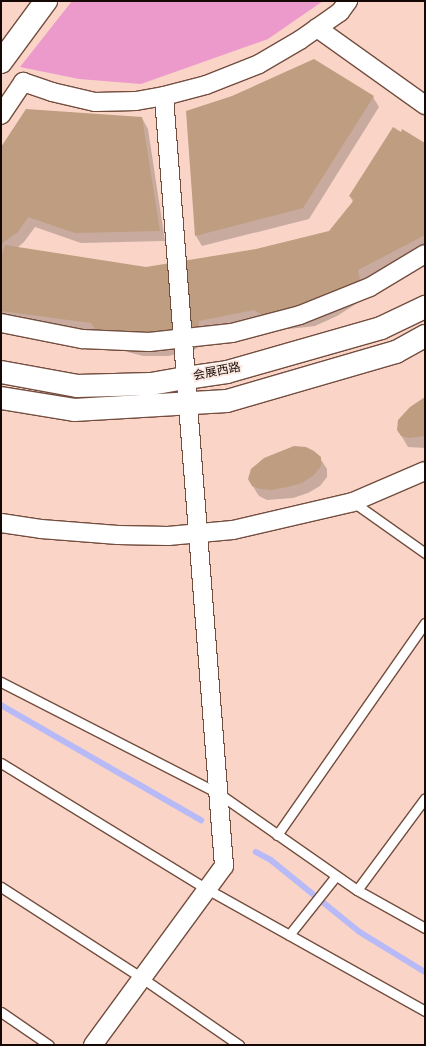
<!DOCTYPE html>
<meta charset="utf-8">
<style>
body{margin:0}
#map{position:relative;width:426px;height:1046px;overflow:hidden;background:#fad5c7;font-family:"Sofia Sans Condensed","Noto Sans SC",sans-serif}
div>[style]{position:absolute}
.green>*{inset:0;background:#ec99cc}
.shadow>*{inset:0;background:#0003}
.stream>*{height:5.5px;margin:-2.75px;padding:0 2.75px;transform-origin:2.75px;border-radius:2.75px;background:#b8baf8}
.building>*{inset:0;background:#be9d80}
.roads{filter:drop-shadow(1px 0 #734e3f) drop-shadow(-1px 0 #734e3f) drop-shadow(0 1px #734e3f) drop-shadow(0 -1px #734e3f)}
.lane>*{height:9px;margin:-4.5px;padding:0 4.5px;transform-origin:4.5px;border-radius:4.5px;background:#fff}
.street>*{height:18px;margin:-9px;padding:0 9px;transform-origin:9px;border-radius:9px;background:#fff}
.secondary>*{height:22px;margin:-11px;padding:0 11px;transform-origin:11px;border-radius:11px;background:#fff}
span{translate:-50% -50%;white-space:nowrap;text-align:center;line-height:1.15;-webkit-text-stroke:3.5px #fae7e0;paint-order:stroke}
.street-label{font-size:12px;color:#160804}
.frame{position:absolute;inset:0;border:2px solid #160804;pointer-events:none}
</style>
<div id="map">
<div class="green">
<div style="clip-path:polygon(72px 1px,323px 1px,268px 39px,141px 84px,79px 79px,20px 67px)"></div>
</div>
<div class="shadow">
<div style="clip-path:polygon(373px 97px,379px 107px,309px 219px,202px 246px,196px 236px)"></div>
<div style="clip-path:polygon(142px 118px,148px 129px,165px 241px,81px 243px,35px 227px,24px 242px,17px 248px,146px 268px,256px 250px,329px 232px,353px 202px,350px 196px,425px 144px,425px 249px,366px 290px,359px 302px,337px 316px,315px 326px,289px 329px,271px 327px,204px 343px,193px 351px,168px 356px,143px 356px,1px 319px,1px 261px,3px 256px,1px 256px,1px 149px)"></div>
<div style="clip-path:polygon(425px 399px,425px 448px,408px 447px,398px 430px)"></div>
<div style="clip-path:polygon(320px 458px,327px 469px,327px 477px,320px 486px,308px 493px,293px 498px,267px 500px,259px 496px,252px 485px)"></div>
</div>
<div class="stream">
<div style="left:1px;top:705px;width:231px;rotate:29.9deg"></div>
<div style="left:256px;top:852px;width:17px;rotate:28deg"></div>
<div style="left:271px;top:860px;width:114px;rotate:39deg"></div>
<div style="left:360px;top:932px;width:76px;rotate:31.6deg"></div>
</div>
<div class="building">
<div style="clip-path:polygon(314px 59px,374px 96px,303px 208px,195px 236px,186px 111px,232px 96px)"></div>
<div style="clip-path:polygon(26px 109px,142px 117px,160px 231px,75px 233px,28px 217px,18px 232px,1px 244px,1px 147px)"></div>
<div style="clip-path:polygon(393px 127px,401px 132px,402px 129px,425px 143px,425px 235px,358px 270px,360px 279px,353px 291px,264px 316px,254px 310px,199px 321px,198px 332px,111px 339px,95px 329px,91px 323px,1px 311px,1px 258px,5px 245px,146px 267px,256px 249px,329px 231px,354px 200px,349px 196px)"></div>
<div style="clip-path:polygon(425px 397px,425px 436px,410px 438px,401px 436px,397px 430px,398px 420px,410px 407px)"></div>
<div style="clip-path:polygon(294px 446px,306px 447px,314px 451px,321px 457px,321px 466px,314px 475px,302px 483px,287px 487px,271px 490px,261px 489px,252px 486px,248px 479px,251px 469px,264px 458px)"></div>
</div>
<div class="roads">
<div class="lane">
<div style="left:353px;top:502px;width:88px;rotate:35.3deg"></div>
<div style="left:1px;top:682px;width:244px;rotate:27.1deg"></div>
<div style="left:218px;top:793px;width:169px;rotate:34.9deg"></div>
<div style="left:357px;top:890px;width:78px;rotate:29.2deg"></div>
<div style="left:1px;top:763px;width:241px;rotate:31.5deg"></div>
<div style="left:207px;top:889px;width:250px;rotate:29.2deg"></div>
<div style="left:277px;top:835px;width:259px;rotate:-55.1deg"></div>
<div style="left:1px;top:887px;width:168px;rotate:32.8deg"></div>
<div style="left:142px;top:978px;width:118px;rotate:34.6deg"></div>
<div style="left:357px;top:890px;width:114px;rotate:-53.5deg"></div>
<div style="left:289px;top:935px;width:75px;rotate:-51.5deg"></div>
<div style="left:1px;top:1012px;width:58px;rotate:34.5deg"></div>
</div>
<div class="street">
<div style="left:317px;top:28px;width:133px;rotate:35.5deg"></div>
<div style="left:1px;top:115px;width:40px;rotate:-56deg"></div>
<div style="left:23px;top:82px;width:31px;rotate:19deg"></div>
<div style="left:52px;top:92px;width:44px;rotate:13.1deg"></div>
<div style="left:95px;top:102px;width:41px;rotate:-1.4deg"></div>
<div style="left:136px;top:101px;width:28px;rotate:-10deg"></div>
<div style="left:164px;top:96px;width:43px;rotate:-14.7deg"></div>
<div style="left:206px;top:85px;width:57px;rotate:-21.6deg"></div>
<div style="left:259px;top:64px;width:48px;rotate:-30.3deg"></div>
<div style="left:300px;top:40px;width:49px;rotate:-35deg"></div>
<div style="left:340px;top:12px;width:14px;rotate:-54deg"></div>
<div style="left:1px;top:323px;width:83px;rotate:11.2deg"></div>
<div style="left:82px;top:339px;width:67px;rotate:2.6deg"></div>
<div style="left:149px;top:342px;width:83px;rotate:-6.2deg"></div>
<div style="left:232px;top:333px;width:70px;rotate:-14.8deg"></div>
<div style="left:300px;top:315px;width:75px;rotate:-21.8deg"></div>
<div style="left:370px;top:287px;width:64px;rotate:-31deg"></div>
<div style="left:1px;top:523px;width:40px;rotate:8.5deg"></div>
<div style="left:41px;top:529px;width:77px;rotate:4.5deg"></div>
<div style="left:118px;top:535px;width:50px;rotate:1.1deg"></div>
<div style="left:168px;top:536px;width:65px;rotate:-5.3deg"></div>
<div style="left:233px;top:530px;width:123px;rotate:-13.1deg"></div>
<div style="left:353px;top:502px;width:78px;rotate:-23.3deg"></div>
<div style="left:93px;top:1045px;width:222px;rotate:-53.8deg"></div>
<div style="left:224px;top:866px;width:772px;rotate:-94.46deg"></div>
</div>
<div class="secondary">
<div style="left:1px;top:62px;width:76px;rotate:-53.6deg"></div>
<div style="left:1px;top:372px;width:77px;rotate:10.4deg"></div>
<div style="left:77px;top:386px;width:74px;rotate:-1.5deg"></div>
<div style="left:151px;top:384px;width:36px;rotate:-10deg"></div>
<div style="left:186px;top:378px;width:41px;rotate:-8.3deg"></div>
<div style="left:227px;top:372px;width:160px;rotate:-15.9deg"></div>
<div style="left:381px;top:328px;width:49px;rotate:-25.5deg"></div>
<div style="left:1px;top:398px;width:74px;rotate:9.3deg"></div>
<div style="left:74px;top:410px;width:153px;rotate:-3.4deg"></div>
<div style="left:227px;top:401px;width:176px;rotate:-16.2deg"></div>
<div style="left:396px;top:352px;width:33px;rotate:-29deg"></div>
</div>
</div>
<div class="street-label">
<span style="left:217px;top:372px;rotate:-11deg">会展西路</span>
</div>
<div class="frame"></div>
</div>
